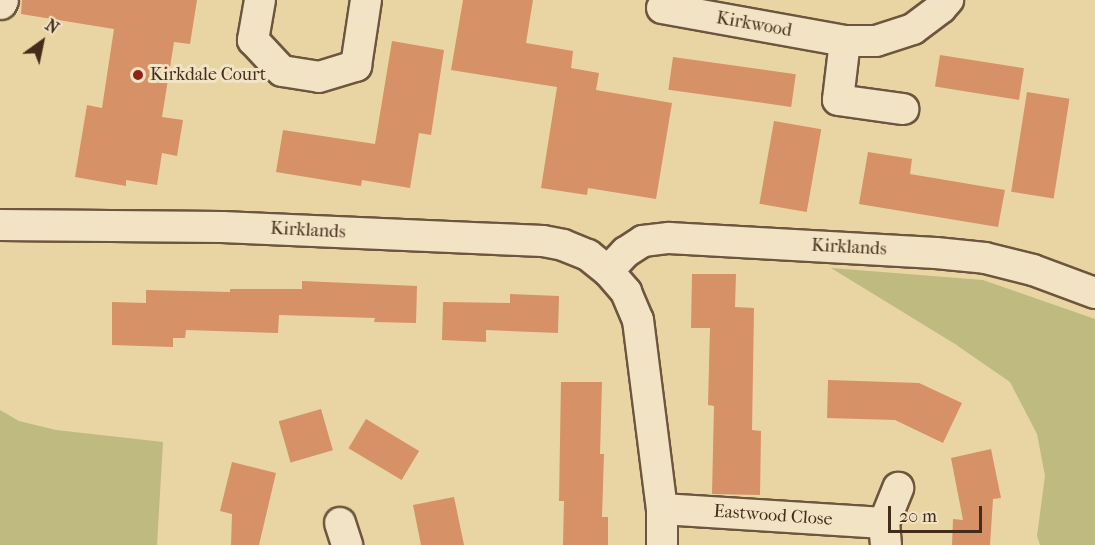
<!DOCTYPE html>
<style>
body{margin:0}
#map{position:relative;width:1095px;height:545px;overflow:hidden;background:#e9d4a4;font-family:"IM FELL French Canon",serif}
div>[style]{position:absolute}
.green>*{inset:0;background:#bfba80}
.building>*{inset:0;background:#d69166;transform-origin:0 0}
.roads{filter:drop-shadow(2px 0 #6d563d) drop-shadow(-2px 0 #6d563d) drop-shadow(0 2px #6d563d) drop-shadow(0 -2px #6d563d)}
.street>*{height:30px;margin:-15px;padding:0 15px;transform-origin:15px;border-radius:15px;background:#f1e3c4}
.secondary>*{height:33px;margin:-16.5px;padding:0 16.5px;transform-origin:16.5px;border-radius:16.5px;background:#f1e3c4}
.dots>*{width:16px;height:16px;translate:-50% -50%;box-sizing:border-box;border:3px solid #f1e3c4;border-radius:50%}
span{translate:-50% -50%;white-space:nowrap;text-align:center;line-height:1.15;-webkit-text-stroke:6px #f1e3c4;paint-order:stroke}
.street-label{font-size:18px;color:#442c1b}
.poi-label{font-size:18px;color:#442c1b}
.left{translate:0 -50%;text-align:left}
.north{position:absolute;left:12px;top:12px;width:60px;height:60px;-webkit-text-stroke:4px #f1e3c4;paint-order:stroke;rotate:33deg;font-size:16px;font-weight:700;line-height:24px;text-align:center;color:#442c1b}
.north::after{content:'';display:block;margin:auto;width:21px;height:27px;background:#442c1b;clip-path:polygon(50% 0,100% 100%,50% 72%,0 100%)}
.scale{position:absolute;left:888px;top:506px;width:94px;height:27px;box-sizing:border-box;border:3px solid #442c1b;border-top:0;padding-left:8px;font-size:18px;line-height:21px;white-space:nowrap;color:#442c1b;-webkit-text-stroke:4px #f1e3c4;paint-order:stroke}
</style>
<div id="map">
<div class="green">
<div style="clip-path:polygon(831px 268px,983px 280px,1095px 319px,1095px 545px,1040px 545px,1037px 536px,1045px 476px,1037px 434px,1010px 382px,955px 344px)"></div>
<div style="clip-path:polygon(0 410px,19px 421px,56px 430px,163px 442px,157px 545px,0 545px)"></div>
</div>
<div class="building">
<div style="clip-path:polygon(22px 0,197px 0,190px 44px,174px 42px,162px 117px,183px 120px,177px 156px,162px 153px,157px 185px,126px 180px,126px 186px,75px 177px,87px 105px,102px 108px,114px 29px,21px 14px)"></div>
<div style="clip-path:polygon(463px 0,533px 0,526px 43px,573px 51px,571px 68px,599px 73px,596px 90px,672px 103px,656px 199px,588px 188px,587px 195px,541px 188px,557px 87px,451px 70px)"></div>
<div style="clip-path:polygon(392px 41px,444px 50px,431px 135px,419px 133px,410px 188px,362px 180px,361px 186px,276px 172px,283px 130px,375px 144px)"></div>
<div style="left:940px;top:55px;width:85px;height:32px;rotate:9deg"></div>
<div style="left:673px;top:57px;width:124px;height:33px;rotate:8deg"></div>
<div style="left:1027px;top:92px;width:43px;height:101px;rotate:9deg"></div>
<div style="left:774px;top:121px;width:48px;height:84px;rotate:10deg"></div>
<div style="clip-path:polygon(868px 152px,912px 159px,910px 174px,1005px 190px,998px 227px,859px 204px)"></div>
<div style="clip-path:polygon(692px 274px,736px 274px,735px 307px,754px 308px,752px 430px,761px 431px,760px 495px,712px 494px,714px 406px,708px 405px,710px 328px,691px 328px)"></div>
<div style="clip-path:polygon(302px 281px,417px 286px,416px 323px,374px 322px,375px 318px,279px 315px,278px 333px,186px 330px,185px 338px,173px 338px,173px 347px,112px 345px,112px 302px,146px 303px,146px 290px,230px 292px,230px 289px,302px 289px)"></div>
<div style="clip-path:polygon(510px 294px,559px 296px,558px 333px,486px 330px,486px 342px,442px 340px,443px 302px,510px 303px)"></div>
<div style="clip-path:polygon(828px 380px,919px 383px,962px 403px,943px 443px,895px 420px,827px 418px)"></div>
<div style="clip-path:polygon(561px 382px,602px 382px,600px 454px,604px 454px,602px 517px,608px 517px,608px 545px,563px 545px,564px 501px,559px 501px)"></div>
<div style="left:321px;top:409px;width:43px;height:44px;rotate:74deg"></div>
<div style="left:366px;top:419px;width:62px;height:34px;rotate:31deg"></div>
<div style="clip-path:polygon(991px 449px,1001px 498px,993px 499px,990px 545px,952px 545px,953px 519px,963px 520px,951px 458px)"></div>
<div style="clip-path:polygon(232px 462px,276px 473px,259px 545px,231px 545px,232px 514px,220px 511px)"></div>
<div style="clip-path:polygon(454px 497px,464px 545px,421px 545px,413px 505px)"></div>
</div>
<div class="roads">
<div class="street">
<div style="left:260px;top:0;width:41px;rotate:99.9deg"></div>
<div style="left:253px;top:40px;width:42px;rotate:46.9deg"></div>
<div style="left:282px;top:71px;width:37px;rotate:9deg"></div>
<div style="left:319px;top:77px;width:39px;rotate:-17deg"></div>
<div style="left:356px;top:66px;width:67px;rotate:-81.4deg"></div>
<div style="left:662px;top:8px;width:186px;rotate:10.2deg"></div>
<div style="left:845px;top:41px;width:31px"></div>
<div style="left:876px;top:41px;width:39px;rotate:-18deg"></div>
<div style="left:913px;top:29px;width:35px;rotate:-37deg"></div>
<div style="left:941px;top:8px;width:11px;rotate:-49deg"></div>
<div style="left:845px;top:41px;width:59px;rotate:96.8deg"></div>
<div style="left:838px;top:100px;width:66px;rotate:7.9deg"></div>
<div style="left:0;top:225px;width:222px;rotate:0.5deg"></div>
<div style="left:222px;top:227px;width:321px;rotate:2.5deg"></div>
<div style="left:543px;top:241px;width:20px;rotate:11deg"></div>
<div style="left:563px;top:245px;width:27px;rotate:22deg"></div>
<div style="left:588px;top:255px;width:26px;rotate:39deg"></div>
<div style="left:608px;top:271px;width:28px;rotate:49deg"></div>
<div style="left:626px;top:292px;width:30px;rotate:67deg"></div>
<div style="left:638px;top:320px;width:191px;rotate:82.8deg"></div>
<div style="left:662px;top:509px;width:36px;rotate:90deg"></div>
<div style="left:608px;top:271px;width:26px;rotate:-47deg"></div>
<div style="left:626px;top:252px;width:20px;rotate:-33deg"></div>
<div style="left:643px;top:241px;width:26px;rotate:-7deg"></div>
<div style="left:669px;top:238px;width:267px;rotate:3.2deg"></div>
<div style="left:936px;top:253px;width:49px;rotate:5.8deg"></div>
<div style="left:985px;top:258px;width:49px;rotate:14deg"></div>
<div style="left:1033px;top:270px;width:66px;rotate:20.4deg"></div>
<div style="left:662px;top:509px;width:222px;rotate:3.6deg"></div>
<div style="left:340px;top:523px;width:23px;rotate:72deg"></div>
<div style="left:886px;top:545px;width:22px;rotate:-95deg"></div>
<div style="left:884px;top:523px;width:38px;rotate:-68deg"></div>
</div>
<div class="secondary">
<div style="left:0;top:2px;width:2px;rotate:-63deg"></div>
</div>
</div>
<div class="dots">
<div style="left:138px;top:75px;background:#8f2418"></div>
</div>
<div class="street-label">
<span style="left:754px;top:25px;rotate:10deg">Kirkwood</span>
<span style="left:308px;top:231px;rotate:3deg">Kirklands</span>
<span style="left:849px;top:248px;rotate:3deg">Kirklands</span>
<span style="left:773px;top:516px;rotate:4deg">Eastwood Close</span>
</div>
<div class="poi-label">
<span class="left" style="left:150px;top:75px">Kirkdale Court</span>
</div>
<div class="north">N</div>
<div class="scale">20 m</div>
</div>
